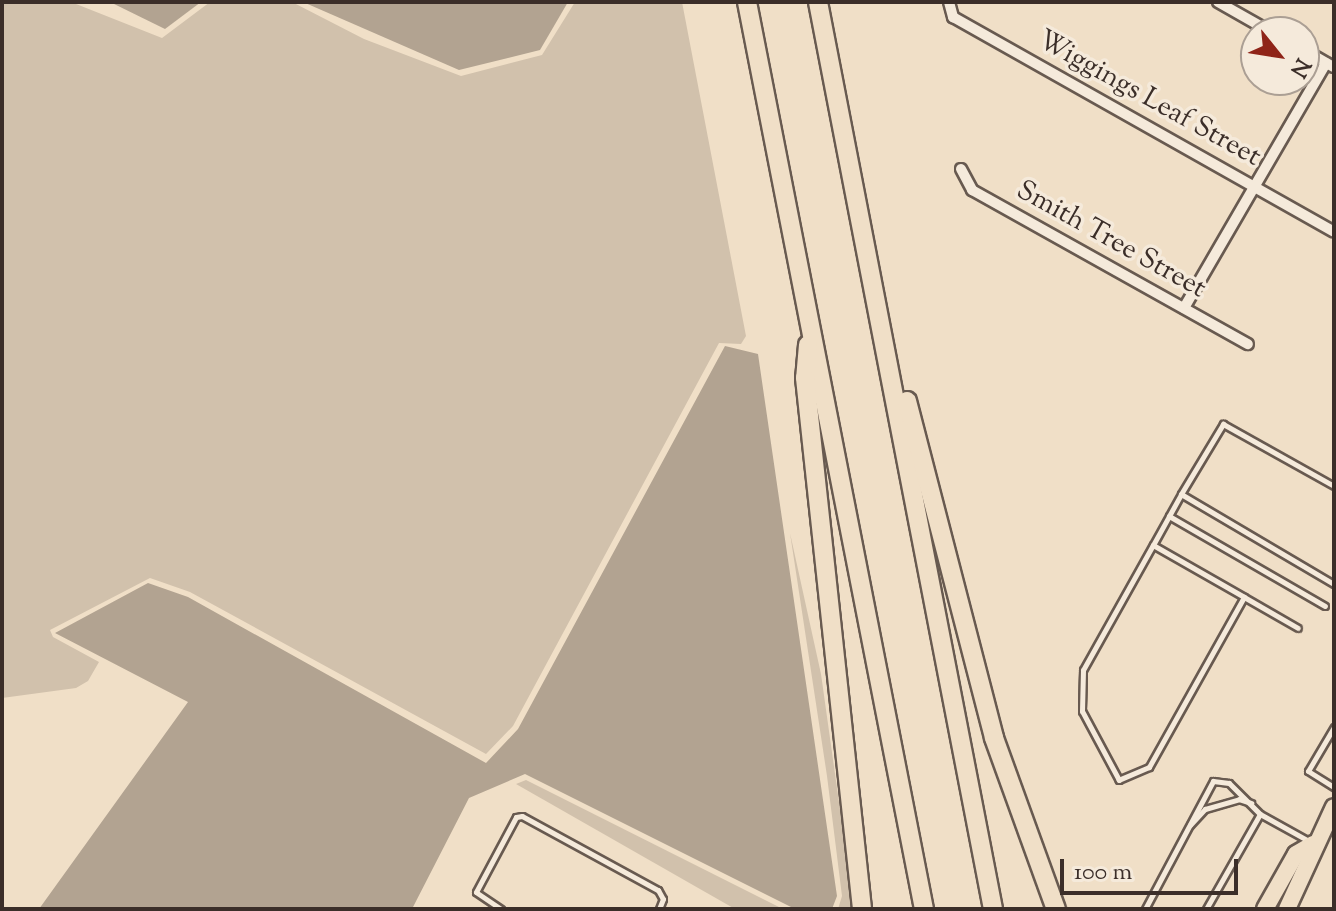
<!DOCTYPE html>
<style>
body{margin:0}
#map{position:relative;width:1336px;height:911px;overflow:hidden;background:#f0dfc7;font-family:"Sorts Mill Goudy",serif}
div>[style]{position:absolute}
.green>*{inset:0;background:#d1c1ac}
.water>*{inset:0;background:#b2a391}
.roads{filter:drop-shadow(2px 0 #685a50) drop-shadow(-2px 0 #685a50) drop-shadow(0 2px #685a50) drop-shadow(0 -2px #685a50)}
.lane>*{height:5px;margin:-2.5px;padding:0 2.5px;transform-origin:2.5px;border-radius:2.5px;background:#f5eadb}
.street>*{height:10px;margin:-5px;padding:0 5px;transform-origin:5px;border-radius:5px;background:#f5eadb}
.primary>*{height:16px;margin:-8px;padding:0 8px;transform-origin:8px;border-radius:8px;background:#f0dfc7}
.highway>*{height:18px;margin:-9px;padding:0 9px;transform-origin:9px;border-radius:9px;background:#f0dfc7}
span{translate:-50% -50%;white-space:nowrap;text-align:center;line-height:1.15;-webkit-text-stroke:7px #f5eadb;paint-order:stroke}
.street-label{font-size:28px;color:#3b2e29}
.frame{position:absolute;inset:0;border:4px solid #3b2e29;pointer-events:none}
.north{position:absolute;left:1240px;top:16px;width:80px;height:80px;box-sizing:border-box;background:#f5eadb;border:2px solid #ab9f94;border-radius:50%;rotate:120deg;font-size:22px;font-weight:700;line-height:32px;text-align:center;color:#3b2e29}
.north::after{content:'';display:block;margin:auto;width:28px;height:36px;background:#8f2418;clip-path:polygon(50% 0,100% 100%,50% 72%,0 100%)}
.scale{position:absolute;left:1060px;top:859px;width:178px;height:36px;box-sizing:border-box;border:4px solid #3b2e29;border-top:0;padding-left:10px;font-size:24px;line-height:28px;white-space:nowrap;color:#3b2e29;-webkit-text-stroke:6px #f5eadb;paint-order:stroke}
</style>
<div id="map">
<div class="green">
<div style="clip-path:polygon(2px 2px,71px 2px,162px 38px,210px 2px,292px 2px,364px 39px,461px 76px,542px 55px,575px 2px,682px 2px,746px 336px,741px 344px,719px 343px,513px 726px,486px 754px,190px 592px,150px 578px,50px 630px,53px 637px,99px 662px,88px 681px,76px 688px,2px 698px)"></div>
<div style="clip-path:polygon(790px 533px,821px 674px,854px 909px,838px 909px,842px 896px,827px 776px)"></div>
<div style="clip-path:polygon(526px 780px,783px 909px,735px 909px,516px 784px)"></div>
</div>
<div class="water">
<div style="clip-path:polygon(110px 2px,201px 2px,165px 29px)"></div>
<div style="clip-path:polygon(303px 2px,568px 2px,540px 50px,459px 70px)"></div>
<div style="clip-path:polygon(725px 346px,758px 354px,837px 896px,832px 909px,795px 909px,525px 774px,469px 798px,412px 909px,39px 909px,188px 702px,55px 633px,148px 583px,188px 597px,486px 763px,518px 729px)"></div>
</div>
<div class="roads">
<div class="lane">
<div style="left:1181px;top:494px;width:178px;rotate:30.5deg"></div>
<div style="left:1169px;top:516px;width:180px;rotate:30deg"></div>
<div style="left:1153px;top:545px;width:105px;rotate:29.7deg"></div>
<div style="left:1244px;top:597px;width:195px;rotate:119.2deg"></div>
<div style="left:1149px;top:767px;width:33px;rotate:157deg"></div>
<div style="left:1119px;top:780px;width:78px;rotate:-118.2deg"></div>
<div style="left:1082px;top:711px;width:41px;rotate:-88.6deg"></div>
<div style="left:1083px;top:670px;width:143px;rotate:-60.8deg"></div>
<div style="left:1153px;top:545px;width:33px;rotate:-61deg"></div>
<div style="left:1169px;top:516px;width:25px;rotate:-61deg"></div>
<div style="left:1181px;top:494px;width:82px;rotate:-59deg"></div>
<div style="left:1223px;top:424px;width:127px;rotate:29.2deg"></div>
<div style="left:1244px;top:597px;width:62px;rotate:29.9deg"></div>
<div style="left:1334px;top:727px;width:51px;rotate:120.6deg"></div>
<div style="left:1308px;top:771px;width:31px;rotate:32deg"></div>
<div style="left:1190px;top:825px;width:22px;rotate:-47deg"></div>
<div style="left:1205px;top:809px;width:35px;rotate:-16deg"></div>
<div style="left:1239px;top:799px;width:13px;rotate:18deg"></div>
<div style="left:501px;top:909px;width:30px;rotate:-146deg"></div>
<div style="left:476px;top:892px;width:85px;rotate:-61.9deg"></div>
<div style="left:516px;top:817px;width:6px;rotate:-9deg"></div>
<div style="left:522px;top:816px;width:155px;rotate:28.6deg"></div>
<div style="left:658px;top:890px;width:10px;rotate:61deg"></div>
<div style="left:663px;top:899px;width:11px;rotate:112deg"></div>
<div style="left:1145px;top:909px;width:145px;rotate:-62deg"></div>
<div style="left:1213px;top:781px;width:16px;rotate:7deg"></div>
<div style="left:1229px;top:783px;width:44px;rotate:45deg"></div>
<div style="left:1260px;top:814px;width:56px;rotate:28.9deg"></div>
<div style="left:1206px;top:909px;width:109px;rotate:-60.4deg"></div>
</div>
<div class="street">
<div style="left:949px;top:2px;width:16px;rotate:75deg"></div>
<div style="left:953px;top:17px;width:437px;rotate:29.4deg"></div>
<div style="left:1218px;top:2px;width:61px;rotate:29.5deg"></div>
<div style="left:1304px;top:50px;width:34px;rotate:30deg"></div>
<div style="left:961px;top:169px;width:24px;rotate:62deg"></div>
<div style="left:972px;top:190px;width:316px;rotate:29.2deg"></div>
<div style="left:1184px;top:308px;width:283px;rotate:-59.9deg"></div>
</div>
<div class="primary">
<div style="left:1265px;top:909px;width:63px;rotate:-60.6deg"></div>
<div style="left:1296px;top:854px;width:20px;rotate:-30deg"></div>
<div style="left:1287px;top:909px;width:112px;rotate:-65.3deg"></div>
</div>
<div class="highway">
<div style="left:747px;top:2px;width:924px;rotate:78.96deg"></div>
<div style="left:818px;top:2px;width:924px;rotate:79.08deg"></div>
<div style="left:808px;top:345px;width:33px;rotate:95deg"></div>
<div style="left:805px;top:378px;width:534px;rotate:83.87deg"></div>
<div style="left:907px;top:401px;width:348px;rotate:75.5deg"></div>
<div style="left:994px;top:738px;width:182px;rotate:70.1deg"></div>
</div>
</div>
<div class="street-label">
<span style="left:1149px;top:99px;rotate:29deg">Wiggings Leaf Street</span>
<span style="left:1111px;top:240px;rotate:29deg">Smith Tree Street</span>
</div>
<div class="frame"></div>
<div class="north">N</div>
<div class="scale">100 m</div>
</div>
